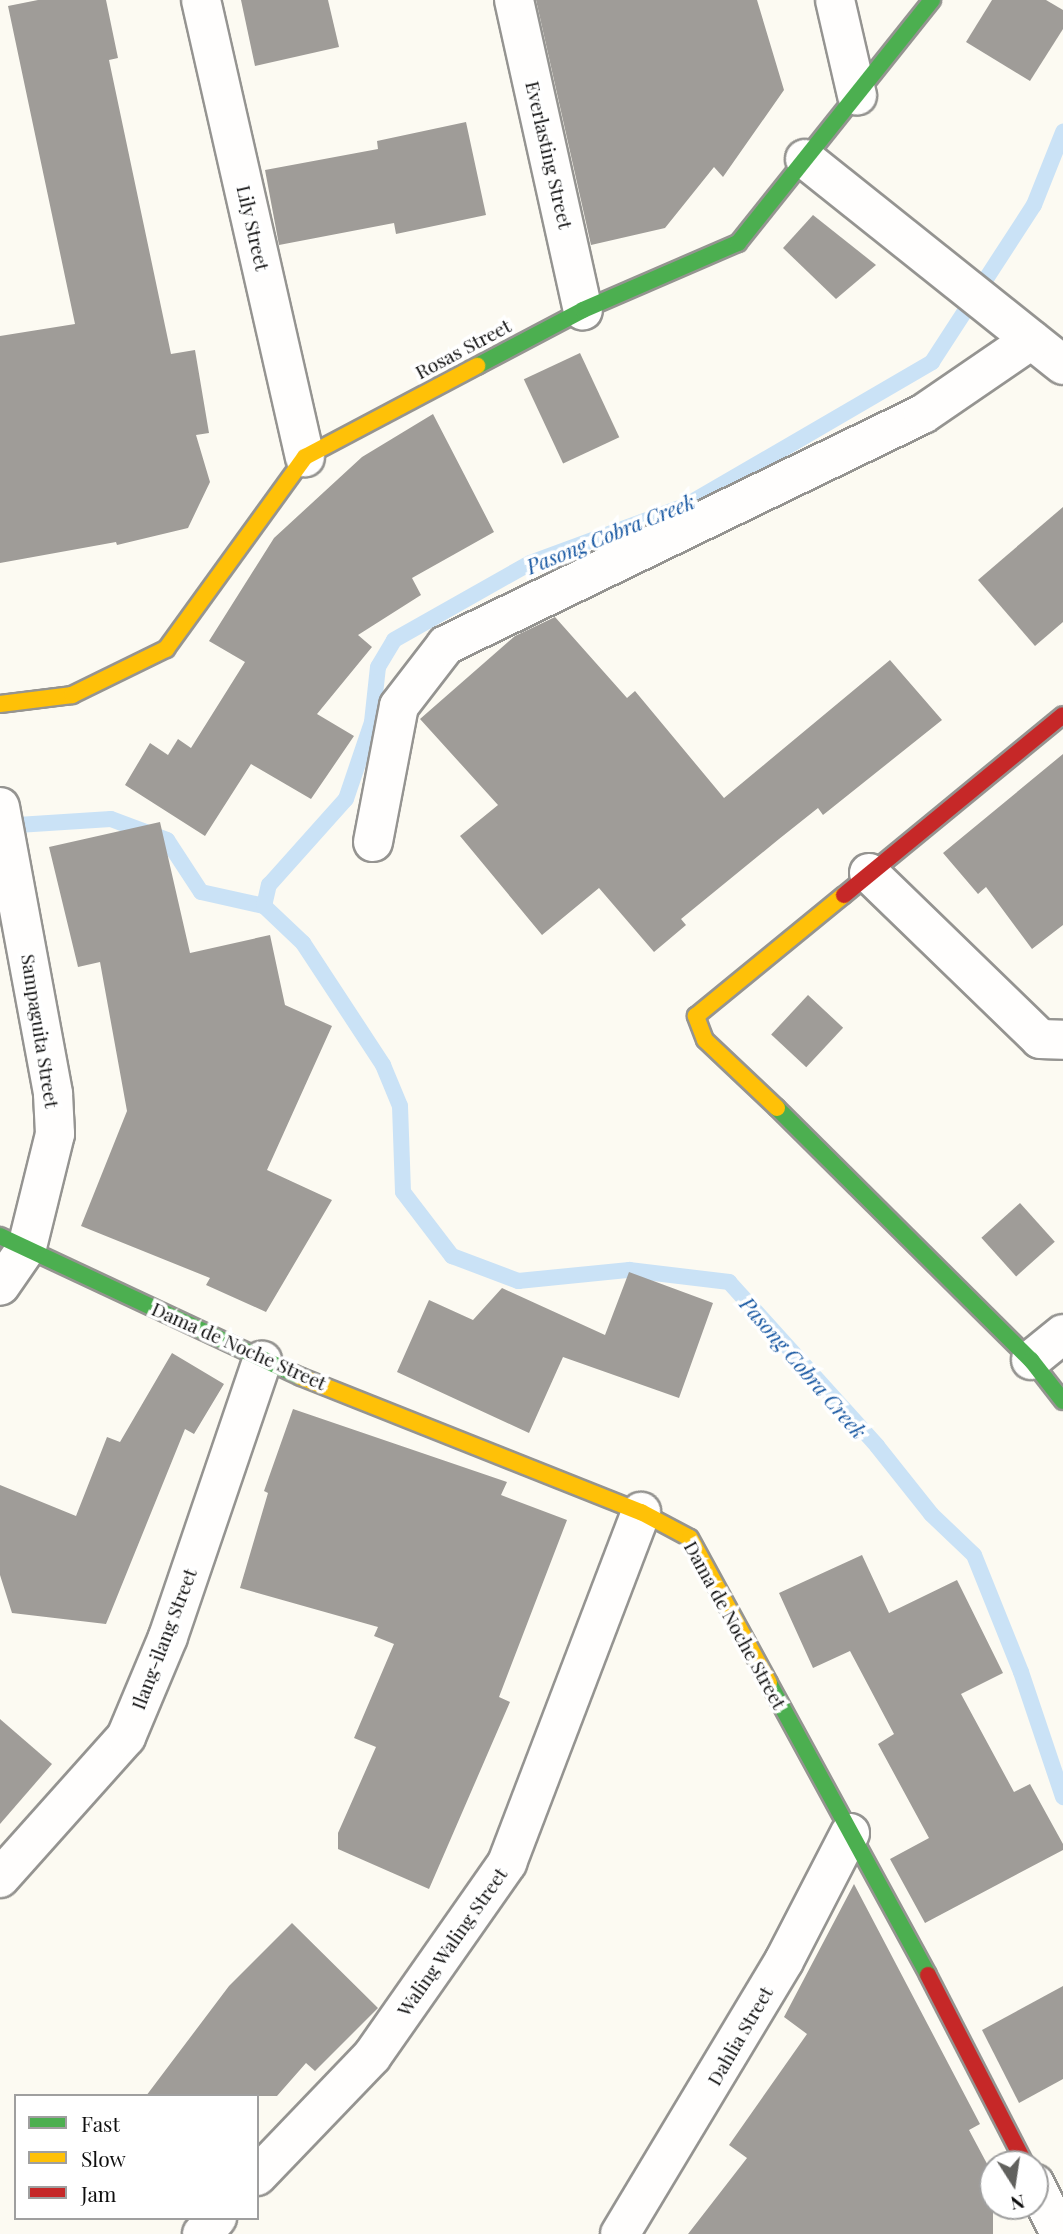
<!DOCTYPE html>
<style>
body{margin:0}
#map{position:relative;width:1063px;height:2234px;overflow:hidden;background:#fcfaf2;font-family:"Playfair Display",serif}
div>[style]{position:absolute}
.stream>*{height:16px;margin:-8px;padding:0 8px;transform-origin:8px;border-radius:8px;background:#cae2f6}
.building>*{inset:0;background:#9f9c98;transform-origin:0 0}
.roads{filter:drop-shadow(2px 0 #959491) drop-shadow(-2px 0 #959491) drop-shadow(0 2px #959491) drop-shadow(0 -2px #959491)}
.street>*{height:38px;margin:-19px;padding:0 19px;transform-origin:19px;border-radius:19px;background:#fffefd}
.fast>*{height:16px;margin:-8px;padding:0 8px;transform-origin:8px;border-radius:8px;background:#4caf50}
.slow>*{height:16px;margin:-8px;padding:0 8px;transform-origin:8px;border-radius:8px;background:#ffc107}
.jam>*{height:16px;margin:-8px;padding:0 8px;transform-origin:8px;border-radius:8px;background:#c62828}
span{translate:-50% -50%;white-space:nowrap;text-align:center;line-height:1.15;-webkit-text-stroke:7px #fff;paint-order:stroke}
.street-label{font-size:19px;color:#0e0e0e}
.water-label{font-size:21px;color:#1656a1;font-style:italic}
.legend{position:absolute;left:14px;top:2094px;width:245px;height:126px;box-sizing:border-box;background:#fff;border:2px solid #9f9f9f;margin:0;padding:9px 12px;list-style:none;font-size:21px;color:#0e0e0e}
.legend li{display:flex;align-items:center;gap:14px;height:35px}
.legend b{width:35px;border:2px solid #9f9f9f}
.north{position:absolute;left:979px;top:2150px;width:70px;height:70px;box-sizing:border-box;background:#fff;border:2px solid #9f9f9f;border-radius:50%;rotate:168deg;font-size:19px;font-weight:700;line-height:28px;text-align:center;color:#0e0e0e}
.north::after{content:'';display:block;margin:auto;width:24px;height:32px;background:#61615e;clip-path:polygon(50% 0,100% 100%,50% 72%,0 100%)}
</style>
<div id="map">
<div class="stream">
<div style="left:2px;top:826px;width:109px;rotate:-3.7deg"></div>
<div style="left:111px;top:819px;width:60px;rotate:20.6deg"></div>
<div style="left:167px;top:840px;width:62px;rotate:56.8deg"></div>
<div style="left:201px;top:892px;width:65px;rotate:12.5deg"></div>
<div style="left:264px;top:906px;width:54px;rotate:43.5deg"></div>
<div style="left:303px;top:943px;width:146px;rotate:56.7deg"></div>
<div style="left:383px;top:1065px;width:44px;rotate:67.5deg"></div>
<div style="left:400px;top:1106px;width:86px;rotate:88deg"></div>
<div style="left:403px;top:1192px;width:81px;rotate:52.6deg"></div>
<div style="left:452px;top:1256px;width:71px;rotate:20.7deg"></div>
<div style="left:518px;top:1281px;width:112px;rotate:-5.7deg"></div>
<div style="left:629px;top:1270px;width:101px;rotate:6.8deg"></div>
<div style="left:729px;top:1282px;width:221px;rotate:47.9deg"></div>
<div style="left:877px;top:1446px;width:87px;rotate:51.5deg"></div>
<div style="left:931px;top:1514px;width:59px;rotate:43.6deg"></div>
<div style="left:974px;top:1555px;width:126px;rotate:68.1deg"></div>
<div style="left:1021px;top:1672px;width:132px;rotate:71.4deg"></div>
<div style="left:264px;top:906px;width:22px;rotate:-77deg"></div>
<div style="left:269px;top:885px;width:115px;rotate:-48.2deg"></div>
<div style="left:346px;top:799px;width:81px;rotate:-71.3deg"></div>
<div style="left:372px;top:722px;width:55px;rotate:-83.8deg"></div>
<div style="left:378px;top:667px;width:31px;rotate:-59deg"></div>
<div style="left:394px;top:640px;width:156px;rotate:-29.5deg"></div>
<div style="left:530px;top:563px;width:165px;rotate:-20.2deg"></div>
<div style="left:685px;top:506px;width:286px;rotate:-30.2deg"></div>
<div style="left:932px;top:362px;width:187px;rotate:-57deg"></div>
<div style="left:1034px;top:205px;width:79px;rotate:-68.3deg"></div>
</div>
<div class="building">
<div style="clip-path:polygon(38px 0,106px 0,118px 58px,109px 60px,171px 354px,195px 350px,209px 433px,196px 435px,210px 482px,188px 528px,117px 545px,116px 542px,0 563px,0 336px,75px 324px,8px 6px)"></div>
<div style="clip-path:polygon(241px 0,328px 0,339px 47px,255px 66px)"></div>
<div style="clip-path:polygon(536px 0,757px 0,784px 90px,723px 177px,714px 167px,665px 228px,591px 245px)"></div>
<div style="clip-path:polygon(992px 0,1046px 0,1063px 10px,1063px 29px,1030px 81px,966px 42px)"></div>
<div style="clip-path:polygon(466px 122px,486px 215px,396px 234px,394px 223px,279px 245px,265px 170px,378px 149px,377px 141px)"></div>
<div style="clip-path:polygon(813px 215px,876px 265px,836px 299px,783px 248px)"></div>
<div style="left:580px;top:353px;width:93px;height:62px;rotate:65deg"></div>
<div style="clip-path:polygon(433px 414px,494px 532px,412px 578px,421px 595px,358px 635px,372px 647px,317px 714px,354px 736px,311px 799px,251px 764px,205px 836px,125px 785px,150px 743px,168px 755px,178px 739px,191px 748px,245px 662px,209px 641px,274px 538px,362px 457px)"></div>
<div style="clip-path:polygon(1063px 507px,1063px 622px,1035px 646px,978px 580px)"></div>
<div style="clip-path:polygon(555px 617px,627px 698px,635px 691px,724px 798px,890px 660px,942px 720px,823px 815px,818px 808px,779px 839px,681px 919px,686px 925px,654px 952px,599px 888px,542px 935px,460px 836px,498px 805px,420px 719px,515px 636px)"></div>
<div style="clip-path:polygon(1063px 754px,1063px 925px,1032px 949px,986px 887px,978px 894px,943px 853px)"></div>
<div style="clip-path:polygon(160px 822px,190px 953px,270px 935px,285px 1005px,332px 1026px,267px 1170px,332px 1200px,266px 1312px,206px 1285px,210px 1278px,81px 1226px,127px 1111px,100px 962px,78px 967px,49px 847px)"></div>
<div style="left:808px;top:995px;width:48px;height:54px;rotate:43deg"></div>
<div style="left:1020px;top:1203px;width:52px;height:52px;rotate:48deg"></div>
<div style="clip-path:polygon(629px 1272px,713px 1303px,679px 1398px,563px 1357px,529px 1433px,397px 1372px,429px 1300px,473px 1320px,502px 1288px,605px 1335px)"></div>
<div style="clip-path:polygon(172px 1353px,224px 1384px,194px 1434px,185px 1429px,106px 1624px,12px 1613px,0 1575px,0 1485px,76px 1516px,107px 1437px,120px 1442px)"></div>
<div style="clip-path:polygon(293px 1409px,507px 1482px,501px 1495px,567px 1520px,499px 1697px,510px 1702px,429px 1889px,338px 1849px,338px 1833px,376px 1747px,354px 1738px,394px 1644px,374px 1636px,378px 1627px,240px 1588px,268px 1493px,264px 1491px)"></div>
<div style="clip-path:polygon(862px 1555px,889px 1613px,957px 1580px,1003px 1673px,961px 1694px,1014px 1792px,1030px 1784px,1063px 1844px,1063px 1850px,925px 1923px,890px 1859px,929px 1838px,878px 1744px,894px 1734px,850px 1651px,813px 1668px,779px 1593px)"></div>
<div style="clip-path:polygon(0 1719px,52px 1764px,0 1824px)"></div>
<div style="clip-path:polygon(854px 1884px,980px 2124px,969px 2130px,993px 2175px,993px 2234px,688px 2234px,747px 2158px,729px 2145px,807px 2034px,784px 2017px)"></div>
<div style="clip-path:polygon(292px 1923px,378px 2008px,315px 2071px,306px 2063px,277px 2096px,146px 2096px,229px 1986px)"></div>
<div style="clip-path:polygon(1063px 1986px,1063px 2079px,1019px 2103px,982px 2030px)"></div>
</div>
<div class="roads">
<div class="street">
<div style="left:201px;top:0;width:469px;rotate:77.2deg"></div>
<div style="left:514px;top:0;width:318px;rotate:77.5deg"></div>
<div style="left:835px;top:0;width:98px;rotate:77deg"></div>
<div style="left:805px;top:159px;width:330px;rotate:38.6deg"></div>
<div style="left:0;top:807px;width:292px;rotate:79.5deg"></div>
<div style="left:53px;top:1094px;width:40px;rotate:87.1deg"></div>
<div style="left:55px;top:1134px;width:116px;rotate:103.9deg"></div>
<div style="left:27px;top:1247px;width:47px;rotate:124.7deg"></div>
<div style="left:373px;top:842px;width:138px;rotate:-79.2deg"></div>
<div style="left:399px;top:706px;width:77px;rotate:-52.4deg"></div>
<div style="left:446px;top:645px;width:530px;rotate:-25.84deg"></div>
<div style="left:923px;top:414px;width:131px;rotate:-34.4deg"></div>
<div style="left:869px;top:873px;width:238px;rotate:44.1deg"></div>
<div style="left:1040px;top:1039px;width:23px;rotate:2deg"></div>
<div style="left:1031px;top:1360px;width:41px;rotate:-39.1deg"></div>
<div style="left:0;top:1878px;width:189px;rotate:-48.2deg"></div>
<div style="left:126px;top:1737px;width:108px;rotate:-67.2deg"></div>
<div style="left:168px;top:1637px;width:292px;rotate:-71.2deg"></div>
<div style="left:257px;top:2176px;width:166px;rotate:-46.2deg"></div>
<div style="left:372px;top:2056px;width:236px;rotate:-55deg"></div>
<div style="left:507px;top:1863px;width:376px;rotate:-69.1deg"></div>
<div style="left:1035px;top:2184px;width:56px;rotate:63.4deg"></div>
<div style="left:202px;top:2234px;width:22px;rotate:-47deg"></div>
<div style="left:620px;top:2234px;width:318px;rotate:-59deg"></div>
<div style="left:784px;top:1961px;width:144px;rotate:-62.7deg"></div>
</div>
<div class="fast">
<div style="left:477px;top:366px;width:120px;rotate:-27.8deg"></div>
<div style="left:583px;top:310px;width:169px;rotate:-23.4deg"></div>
<div style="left:738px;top:243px;width:311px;rotate:-51.4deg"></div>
<div style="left:777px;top:1108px;width:358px;rotate:44.8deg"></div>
<div style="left:1031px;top:1360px;width:52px;rotate:52deg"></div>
<div style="left:0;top:1236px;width:332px;rotate:25.1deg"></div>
<div style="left:769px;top:1683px;width:332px;rotate:61.4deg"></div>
</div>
<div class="slow">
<div style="left:0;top:704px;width:73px;rotate:-7.1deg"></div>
<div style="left:72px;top:695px;width:105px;rotate:-26.1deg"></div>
<div style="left:166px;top:649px;width:237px;rotate:-54.1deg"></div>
<div style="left:305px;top:457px;width:195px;rotate:-27.9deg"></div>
<div style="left:777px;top:1108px;width:99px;rotate:-136.6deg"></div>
<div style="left:705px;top:1040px;width:26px;rotate:-111deg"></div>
<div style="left:696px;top:1016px;width:191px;rotate:-39.3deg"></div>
<div style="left:301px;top:1377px;width:366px;rotate:21.7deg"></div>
<div style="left:641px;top:1512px;width:55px;rotate:28deg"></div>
<div style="left:690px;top:1538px;width:165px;rotate:61.4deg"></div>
</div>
<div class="jam">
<div style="left:844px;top:895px;width:283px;rotate:-39.4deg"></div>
<div style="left:928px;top:1975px;width:212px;rotate:62.8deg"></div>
</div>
</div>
<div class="street-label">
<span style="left:549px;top:155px;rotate:77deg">Everlasting Street</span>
<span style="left:253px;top:228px;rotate:77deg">Lily Street</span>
<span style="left:463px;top:349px;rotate:-28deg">Rosas Street</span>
<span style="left:40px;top:1031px;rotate:81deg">Sampaguita Street</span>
<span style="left:239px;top:1346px;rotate:24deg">Dama de Noche Street</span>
<span style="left:735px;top:1625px;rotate:61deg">Dama de Noche Street</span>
<span style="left:164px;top:1639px;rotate:-69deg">Ilang-ilang Street</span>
<span style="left:452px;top:1942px;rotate:-55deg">Waling Waling Street</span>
<span style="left:740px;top:2036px;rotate:-60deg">Dahlia Street</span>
</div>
<div class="water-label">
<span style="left:610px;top:533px;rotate:-22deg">Pasong Cobra Creek</span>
<span style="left:804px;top:1367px;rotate:49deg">Pasong Cobra Creek</span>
</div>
<ul class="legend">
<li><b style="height:9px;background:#4caf50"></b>Fast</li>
<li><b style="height:9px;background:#ffc107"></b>Slow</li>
<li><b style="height:9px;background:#c62828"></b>Jam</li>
</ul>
<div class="north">N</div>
</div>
